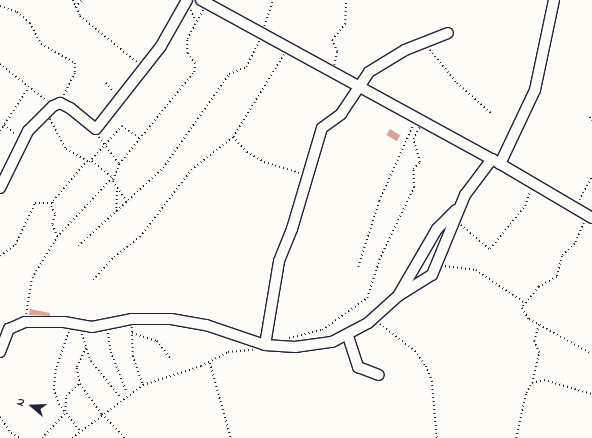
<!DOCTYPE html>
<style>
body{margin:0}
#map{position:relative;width:592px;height:438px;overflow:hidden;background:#fdfcf7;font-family:"Indie Flower",sans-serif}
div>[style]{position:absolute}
.building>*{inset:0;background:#dba395;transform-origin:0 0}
.path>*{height:1.5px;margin-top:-0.75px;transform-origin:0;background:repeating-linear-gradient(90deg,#22223b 0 1px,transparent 0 4px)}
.roads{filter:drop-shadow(1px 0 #22223b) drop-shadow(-1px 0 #22223b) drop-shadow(0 1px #22223b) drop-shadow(0 -1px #22223b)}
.minor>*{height:10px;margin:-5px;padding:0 5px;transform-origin:5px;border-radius:5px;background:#fdfcf7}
span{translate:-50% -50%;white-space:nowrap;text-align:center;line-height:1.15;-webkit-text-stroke:3.5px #fdfcf7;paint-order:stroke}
.north{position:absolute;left:12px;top:386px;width:40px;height:40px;-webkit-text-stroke:3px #fdfcf7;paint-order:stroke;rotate:289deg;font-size:11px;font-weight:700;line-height:16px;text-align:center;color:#22223b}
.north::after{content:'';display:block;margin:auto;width:14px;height:18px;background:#22223b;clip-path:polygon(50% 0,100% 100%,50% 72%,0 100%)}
</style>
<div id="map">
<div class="building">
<div style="left:390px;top:129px;width:12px;height:7px;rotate:31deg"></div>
<div style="clip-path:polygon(30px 309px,50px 313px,50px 316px,29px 315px)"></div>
</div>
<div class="path">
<div style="left:73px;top:0;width:17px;rotate:66deg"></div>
<div style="left:80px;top:16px;width:75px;rotate:39deg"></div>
<div style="left:0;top:6px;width:18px;rotate:19deg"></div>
<div style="left:17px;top:12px;width:17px;rotate:40deg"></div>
<div style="left:30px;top:23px;width:24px;rotate:62deg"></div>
<div style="left:41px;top:44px;width:39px;rotate:29deg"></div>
<div style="left:75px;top:63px;width:10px;rotate:90deg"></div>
<div style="left:75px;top:73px;width:25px;rotate:116deg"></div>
<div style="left:75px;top:7px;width:10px;rotate:-45deg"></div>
<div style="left:191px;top:10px;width:12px;rotate:66deg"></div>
<div style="left:264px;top:26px;width:28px;rotate:-71deg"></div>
<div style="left:430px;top:50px;width:43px;rotate:50.7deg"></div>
<div style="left:457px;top:83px;width:47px;rotate:41.5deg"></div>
<div style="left:0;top:64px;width:60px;rotate:38.2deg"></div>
<div style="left:334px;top:65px;width:13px;rotate:-77deg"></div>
<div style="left:337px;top:52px;width:13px;rotate:-113deg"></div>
<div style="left:332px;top:40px;width:21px;rotate:-51deg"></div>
<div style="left:345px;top:24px;width:24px;rotate:-88deg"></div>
<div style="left:106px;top:83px;width:12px;rotate:48deg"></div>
<div style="left:590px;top:117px;width:4px;rotate:63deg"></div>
<div style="left:50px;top:119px;width:34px;rotate:62deg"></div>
<div style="left:66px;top:149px;width:26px;rotate:29deg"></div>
<div style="left:89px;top:162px;width:49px;rotate:-47.5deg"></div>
<div style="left:122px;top:126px;width:21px;rotate:35deg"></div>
<div style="left:4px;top:125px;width:16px;rotate:38deg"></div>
<div style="left:0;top:131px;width:51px;rotate:-56.9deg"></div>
<div style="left:99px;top:137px;width:34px;rotate:53deg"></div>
<div style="left:233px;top:137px;width:21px;rotate:47deg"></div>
<div style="left:247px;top:152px;width:20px;rotate:30deg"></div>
<div style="left:264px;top:162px;width:39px;rotate:17deg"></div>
<div style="left:92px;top:161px;width:26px;rotate:39deg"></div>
<div style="left:113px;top:180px;width:17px;rotate:-69deg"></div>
<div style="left:119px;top:164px;width:119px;rotate:-50.8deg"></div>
<div style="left:194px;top:72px;width:8px;rotate:-83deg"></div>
<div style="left:195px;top:64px;width:14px;rotate:-126deg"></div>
<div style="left:187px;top:53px;width:14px;rotate:-90deg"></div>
<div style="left:187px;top:39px;width:33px;rotate:-61deg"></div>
<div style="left:113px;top:181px;width:27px;rotate:56deg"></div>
<div style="left:579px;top:200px;width:26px;rotate:-61deg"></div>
<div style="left:116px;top:212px;width:23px;rotate:-88deg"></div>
<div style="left:584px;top:223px;width:23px;rotate:113deg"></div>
<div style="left:575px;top:244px;width:18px;rotate:137deg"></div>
<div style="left:562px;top:256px;width:22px;rotate:103deg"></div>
<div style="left:557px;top:277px;width:21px;rotate:151deg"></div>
<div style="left:539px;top:287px;width:27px;rotate:129deg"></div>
<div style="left:522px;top:308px;width:13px;rotate:58deg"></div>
<div style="left:529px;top:319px;width:72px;rotate:29.1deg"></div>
<div style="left:461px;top:225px;width:38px;rotate:40deg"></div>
<div style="left:490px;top:249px;width:55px;rotate:-50.9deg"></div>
<div style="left:525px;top:206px;width:16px;rotate:-72deg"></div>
<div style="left:57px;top:237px;width:81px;rotate:-47deg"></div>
<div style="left:78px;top:246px;width:115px;rotate:-42.5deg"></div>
<div style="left:163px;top:168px;width:115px;rotate:-54.9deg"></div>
<div style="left:229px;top:74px;width:18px;rotate:-22deg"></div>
<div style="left:246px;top:67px;width:29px;rotate:-63deg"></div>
<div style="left:0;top:256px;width:19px;rotate:-36deg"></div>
<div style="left:15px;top:245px;width:47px;rotate:-64.5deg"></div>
<div style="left:35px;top:203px;width:17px"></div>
<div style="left:445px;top:266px;width:31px;rotate:7deg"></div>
<div style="left:476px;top:270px;width:59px;rotate:34deg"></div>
<div style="left:358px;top:267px;width:69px;rotate:-72.3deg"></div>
<div style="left:379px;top:201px;width:83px;rotate:-65.9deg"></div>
<div style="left:93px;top:280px;width:31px;rotate:-48deg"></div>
<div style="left:114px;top:257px;width:33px;rotate:-38deg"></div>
<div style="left:140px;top:237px;width:84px;rotate:-52.7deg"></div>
<div style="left:191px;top:170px;width:53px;rotate:-38.2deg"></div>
<div style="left:233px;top:137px;width:97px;rotate:-58.4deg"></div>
<div style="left:26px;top:314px;width:36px;rotate:-81deg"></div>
<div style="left:32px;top:278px;width:48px;rotate:-58.6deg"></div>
<div style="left:57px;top:237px;width:14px;rotate:-111deg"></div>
<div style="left:52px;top:224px;width:10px;rotate:-73deg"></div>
<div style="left:55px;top:214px;width:8px;rotate:-120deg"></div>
<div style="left:51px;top:207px;width:6px;rotate:-72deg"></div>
<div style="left:53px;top:201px;width:51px;rotate:-49.8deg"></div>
<div style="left:380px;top:324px;width:44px;rotate:37.6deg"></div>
<div style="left:415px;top:351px;width:19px;rotate:54deg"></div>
<div style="left:426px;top:366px;width:16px;rotate:68deg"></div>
<div style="left:432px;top:381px;width:57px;rotate:85deg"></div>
<div style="left:132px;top:327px;width:29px;rotate:88deg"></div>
<div style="left:133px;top:356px;width:31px;rotate:71deg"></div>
<div style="left:69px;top:332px;width:39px;rotate:109deg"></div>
<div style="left:56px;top:369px;width:20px;rotate:96deg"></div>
<div style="left:54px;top:389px;width:16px;rotate:72deg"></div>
<div style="left:59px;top:404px;width:34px;rotate:52deg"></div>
<div style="left:108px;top:333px;width:19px;rotate:81deg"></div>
<div style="left:111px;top:352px;width:44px;rotate:68.7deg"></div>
<div style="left:132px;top:333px;width:26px;rotate:18deg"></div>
<div style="left:157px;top:341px;width:24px;rotate:52deg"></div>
<div style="left:82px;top:334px;width:28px;rotate:72deg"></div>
<div style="left:91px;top:361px;width:48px;rotate:51deg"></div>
<div style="left:289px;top:338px;width:34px;rotate:-14deg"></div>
<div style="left:322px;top:330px;width:55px;rotate:-35.4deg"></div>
<div style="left:367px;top:298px;width:40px;rotate:-72deg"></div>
<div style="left:379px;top:260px;width:81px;rotate:-64.4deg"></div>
<div style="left:414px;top:187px;width:18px;rotate:-93deg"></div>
<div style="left:413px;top:169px;width:10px;rotate:-45deg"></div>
<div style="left:420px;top:162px;width:24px;rotate:-107deg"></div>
<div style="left:413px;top:139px;width:13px;rotate:-61deg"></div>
<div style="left:86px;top:348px;width:22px;rotate:114deg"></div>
<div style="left:77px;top:368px;width:16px;rotate:79deg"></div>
<div style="left:80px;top:384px;width:37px;rotate:54deg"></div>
<div style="left:102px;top:414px;width:33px;rotate:46deg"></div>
<div style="left:210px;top:363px;width:78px;rotate:74.4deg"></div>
<div style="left:532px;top:383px;width:31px;rotate:-77deg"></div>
<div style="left:539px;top:353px;width:13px;rotate:-113deg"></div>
<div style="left:534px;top:341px;width:18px;rotate:-74deg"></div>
<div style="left:65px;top:411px;width:15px;rotate:-86deg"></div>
<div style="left:66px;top:396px;width:19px;rotate:-43deg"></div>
<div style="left:0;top:417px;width:19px;rotate:55deg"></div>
<div style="left:11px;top:433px;width:11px;rotate:27deg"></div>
<div style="left:42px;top:438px;width:34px;rotate:-47deg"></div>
<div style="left:72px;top:438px;width:89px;rotate:-36.7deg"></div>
<div style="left:143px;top:385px;width:61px;rotate:-18.1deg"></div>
<div style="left:201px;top:366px;width:30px;rotate:-27deg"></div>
<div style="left:228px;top:352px;width:25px;rotate:-5deg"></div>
<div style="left:516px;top:438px;width:46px;rotate:-77.5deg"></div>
<div style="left:526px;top:393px;width:12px;rotate:-59deg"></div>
<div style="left:532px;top:383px;width:12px;rotate:-14deg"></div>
<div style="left:544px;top:380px;width:50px;rotate:16.3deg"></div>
</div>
<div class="roads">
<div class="minor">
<div style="left:201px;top:0;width:332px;rotate:28.7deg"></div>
<div style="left:492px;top:159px;width:116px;rotate:30.5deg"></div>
<div style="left:500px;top:164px;width:82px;rotate:-64.7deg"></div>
<div style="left:535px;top:90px;width:92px;rotate:-78.1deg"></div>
<div style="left:0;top:188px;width:64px;rotate:-63.8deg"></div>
<div style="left:28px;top:131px;width:35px;rotate:-45deg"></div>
<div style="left:53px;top:106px;width:8px;rotate:-23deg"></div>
<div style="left:60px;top:103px;width:11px;rotate:27deg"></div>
<div style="left:70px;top:108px;width:33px;rotate:39deg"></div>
<div style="left:96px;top:129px;width:105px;rotate:-51.9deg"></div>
<div style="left:161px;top:46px;width:53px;rotate:-60.5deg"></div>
<div style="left:398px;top:296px;width:78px;rotate:-59.8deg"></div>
<div style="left:437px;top:229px;width:27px;rotate:-45deg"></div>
<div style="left:348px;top:336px;width:33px;rotate:72deg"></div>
<div style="left:358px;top:367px;width:22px;rotate:21deg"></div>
<div style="left:265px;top:345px;width:85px;rotate:-80.5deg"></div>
<div style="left:279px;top:261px;width:35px;rotate:-68deg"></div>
<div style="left:292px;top:229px;width:105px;rotate:-73.5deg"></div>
<div style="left:322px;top:128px;width:24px;rotate:-36deg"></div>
<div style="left:341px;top:114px;width:50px;rotate:-56.3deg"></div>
<div style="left:369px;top:72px;width:42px;rotate:-31.4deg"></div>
<div style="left:405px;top:50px;width:46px;rotate:-21.6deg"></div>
<div style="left:0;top:352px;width:25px;rotate:-69deg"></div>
<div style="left:9px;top:329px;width:17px;rotate:-24deg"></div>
<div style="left:25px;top:322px;width:39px"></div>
<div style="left:64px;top:322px;width:28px;rotate:10deg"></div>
<div style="left:92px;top:327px;width:41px;rotate:-11.3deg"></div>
<div style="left:132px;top:319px;width:39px"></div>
<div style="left:171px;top:319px;width:36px;rotate:10deg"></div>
<div style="left:206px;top:325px;width:62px;rotate:18.7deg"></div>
<div style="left:265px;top:345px;width:30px;rotate:4deg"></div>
<div style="left:295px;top:347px;width:37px;rotate:-8deg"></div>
<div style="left:332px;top:342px;width:41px;rotate:-27.8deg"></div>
<div style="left:368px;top:323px;width:40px;rotate:-42deg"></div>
<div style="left:398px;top:296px;width:40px;rotate:-32deg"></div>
<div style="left:432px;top:275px;width:87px;rotate:-67.6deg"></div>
<div style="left:465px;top:195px;width:45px;rotate:-53.1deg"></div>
</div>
</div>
<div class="north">N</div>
</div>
